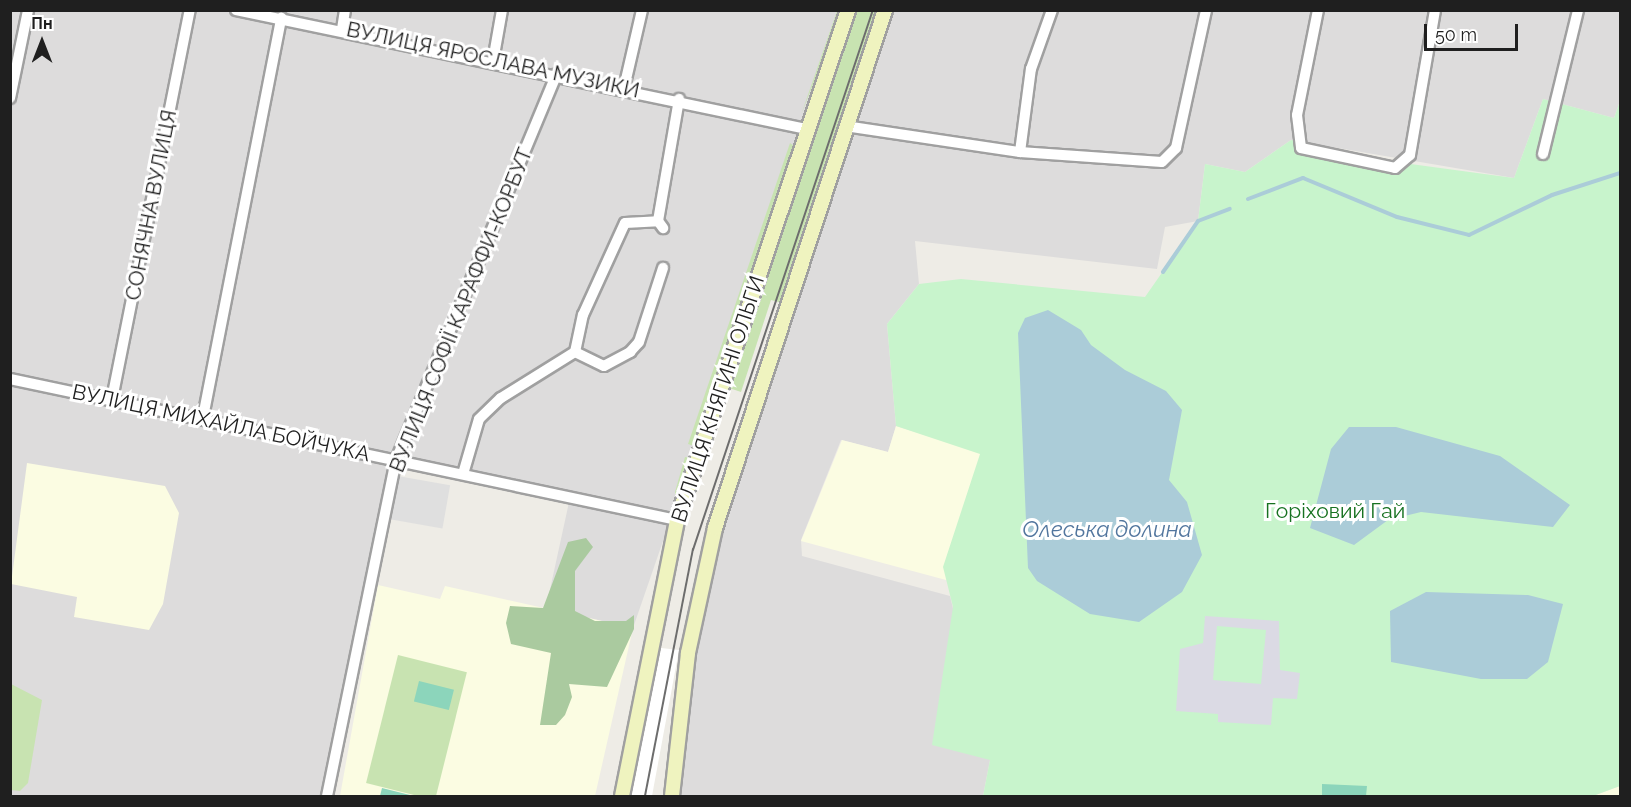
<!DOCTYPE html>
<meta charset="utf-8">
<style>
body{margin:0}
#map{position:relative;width:1631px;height:807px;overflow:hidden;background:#eeece6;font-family:Raleway,sans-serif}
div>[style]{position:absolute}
.residential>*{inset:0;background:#dddcdc}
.education>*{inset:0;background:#fbfce2}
.grass>*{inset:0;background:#c8e3b1;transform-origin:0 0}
.forest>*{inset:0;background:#aaca9f}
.park>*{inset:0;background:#c8f4cc}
.pitch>*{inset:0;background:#8cd5bb;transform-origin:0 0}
.parking>*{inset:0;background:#dfdfdf;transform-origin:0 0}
.plaza>*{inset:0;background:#dbdae4}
.water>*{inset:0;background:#abccd8}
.pier>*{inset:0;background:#fff}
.stream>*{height:4px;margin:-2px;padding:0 2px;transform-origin:2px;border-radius:2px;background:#abccd8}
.roads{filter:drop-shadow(2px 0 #a0a0a0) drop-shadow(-2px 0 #a0a0a0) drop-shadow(0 2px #a0a0a0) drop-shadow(0 -2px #a0a0a0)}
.street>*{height:10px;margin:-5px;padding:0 5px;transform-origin:5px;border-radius:5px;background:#fff}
.secondary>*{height:14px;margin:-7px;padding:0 7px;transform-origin:7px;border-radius:7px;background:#eff3bf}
.tram>*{height:1.5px;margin:-0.75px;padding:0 0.75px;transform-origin:0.75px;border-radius:0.75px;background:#6d6d6d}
span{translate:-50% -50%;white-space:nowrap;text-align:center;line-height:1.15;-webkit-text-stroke:6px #fff;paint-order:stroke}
.street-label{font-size:21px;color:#1f1f1f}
.park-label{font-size:21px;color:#177221}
.water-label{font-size:22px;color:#52769e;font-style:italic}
.frame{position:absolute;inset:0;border:12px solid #1f1f1f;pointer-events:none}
.north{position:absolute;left:12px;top:12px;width:60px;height:60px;-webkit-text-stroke:4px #fff;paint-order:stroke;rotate:0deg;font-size:16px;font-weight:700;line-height:24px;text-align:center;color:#1f1f1f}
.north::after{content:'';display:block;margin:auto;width:21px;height:27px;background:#1f1f1f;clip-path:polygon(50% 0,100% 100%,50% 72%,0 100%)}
.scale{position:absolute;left:1424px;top:24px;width:94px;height:27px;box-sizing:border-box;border:3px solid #1f1f1f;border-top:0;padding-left:8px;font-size:18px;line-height:21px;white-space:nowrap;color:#1f1f1f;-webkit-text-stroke:4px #fff;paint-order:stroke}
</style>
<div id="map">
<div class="residential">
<div style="clip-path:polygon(10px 11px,846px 11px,633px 628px,546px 608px,571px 493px,390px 455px,323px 796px,11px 796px)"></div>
<div style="clip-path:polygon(891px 11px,1620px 11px,1620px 101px,1614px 118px,1543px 99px,1514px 178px,1291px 140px,1245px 172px,1205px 164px,1198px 221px,1165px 227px,1157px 269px,915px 241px,919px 284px,887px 324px,896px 426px,888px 452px,841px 440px,801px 540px,802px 556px,950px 596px,990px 760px,983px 796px,678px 796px,692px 653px,717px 535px)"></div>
</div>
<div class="education">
<div style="clip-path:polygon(896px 426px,983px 453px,972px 587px,801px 541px,842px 440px,888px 452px)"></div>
<div style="clip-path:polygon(27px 463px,165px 486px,179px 513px,163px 604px,149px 630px,74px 617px,77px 597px,11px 584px)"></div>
<div style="clip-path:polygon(378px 585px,440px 599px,445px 586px,633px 628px,595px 796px,340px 796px)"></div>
<div style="clip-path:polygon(1620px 786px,1620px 796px,1593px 796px)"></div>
</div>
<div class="grass">
<div style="clip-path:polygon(837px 11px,842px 11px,801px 115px)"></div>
<div style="clip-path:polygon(856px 11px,877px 11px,782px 303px,771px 300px,741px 392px,729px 388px)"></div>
<div style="clip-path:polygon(790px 143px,794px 146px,694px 446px,688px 444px)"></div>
<div style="clip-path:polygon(685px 457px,691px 458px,675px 498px,675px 492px)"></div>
<div style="left:398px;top:655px;width:71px;height:132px;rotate:14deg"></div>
<div style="clip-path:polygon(11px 684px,42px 700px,28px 783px,20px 791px,11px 790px)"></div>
</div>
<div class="forest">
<div style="clip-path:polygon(586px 538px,593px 547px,575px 571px,575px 611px,595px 621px,626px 621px,634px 615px,634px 629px,607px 687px,569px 684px,572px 697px,565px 715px,556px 725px,540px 725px,551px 653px,511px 644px,506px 623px,510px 606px,543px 608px,568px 542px)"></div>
</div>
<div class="park">
<div style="clip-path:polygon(1543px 99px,1614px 118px,1620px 101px,1620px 786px,1593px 796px,983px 796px,990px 760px,932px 745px,953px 607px,943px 567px,980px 454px,896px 426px,887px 324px,919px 284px,961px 279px,1145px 297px,1198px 221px,1205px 164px,1245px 172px,1291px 140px,1381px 160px,1514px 178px)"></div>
</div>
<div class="pitch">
<div style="left:419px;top:681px;width:36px;height:21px;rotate:14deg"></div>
<div style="clip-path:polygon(1322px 784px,1367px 786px,1366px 796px,1322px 796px)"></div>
<div style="clip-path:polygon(382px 788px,410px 795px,409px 796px,380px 796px)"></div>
</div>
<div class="parking">
<div style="left:392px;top:475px;width:59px;height:44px;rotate:10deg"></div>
</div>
<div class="plaza">
<div style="clip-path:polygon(evenodd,1205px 616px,1279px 621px,1280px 670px,1300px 673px,1297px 699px,1273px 698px,1271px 725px,1218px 722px,1218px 714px,1176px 711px,1180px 649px,1203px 643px,1205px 616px,1217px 626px,1266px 630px,1261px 684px,1213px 680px,1217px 626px)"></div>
</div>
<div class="water">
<div style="clip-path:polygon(1048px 310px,1081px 330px,1091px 345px,1125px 370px,1166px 391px,1182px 410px,1169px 480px,1187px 502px,1202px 555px,1182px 592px,1139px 622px,1090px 614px,1037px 581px,1028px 568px,1018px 333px,1025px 318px)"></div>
<div style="clip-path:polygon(1349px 427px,1396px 427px,1500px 456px,1570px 505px,1553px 527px,1421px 512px,1388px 520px,1354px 545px,1310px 528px,1331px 449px)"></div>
<div style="clip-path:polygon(1426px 592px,1528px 595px,1563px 604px,1548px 662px,1527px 679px,1481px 679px,1391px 662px,1390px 611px)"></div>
</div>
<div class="pier">
<div style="clip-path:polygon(661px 648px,679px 650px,652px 796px,631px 796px)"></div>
</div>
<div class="stream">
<div style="left:1248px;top:199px;width:59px;rotate:-20.9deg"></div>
<div style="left:1303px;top:178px;width:102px;rotate:22.5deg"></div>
<div style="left:1397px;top:217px;width:74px;rotate:14deg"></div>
<div style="left:1469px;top:235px;width:92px;rotate:-25.7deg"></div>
<div style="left:1552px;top:195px;width:71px;rotate:-17.9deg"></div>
<div style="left:1163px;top:272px;width:62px;rotate:-55.5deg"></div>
<div style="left:1198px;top:221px;width:34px;rotate:-21deg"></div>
</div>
<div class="roads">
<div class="street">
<div style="left:236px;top:10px;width:582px;rotate:11.79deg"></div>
<div style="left:1318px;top:10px;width:107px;rotate:101.3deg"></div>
<div style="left:1297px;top:115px;width:33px;rotate:83deg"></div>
<div style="left:1301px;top:148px;width:96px;rotate:12deg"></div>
<div style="left:1395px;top:168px;width:20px;rotate:-41deg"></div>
<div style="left:1410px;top:155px;width:147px;rotate:-80.2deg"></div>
<div style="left:342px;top:29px;width:19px;rotate:-81deg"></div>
<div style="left:493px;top:61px;width:52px;rotate:-80deg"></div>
<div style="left:624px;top:88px;width:80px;rotate:-77deg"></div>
<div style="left:10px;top:98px;width:90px;rotate:-78.4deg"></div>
<div style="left:845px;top:126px;width:177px;rotate:8.5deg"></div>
<div style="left:1020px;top:152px;width:142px;rotate:4deg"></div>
<div style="left:1162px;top:162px;width:20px;rotate:-45deg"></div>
<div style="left:1176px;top:148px;width:141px;rotate:-77.7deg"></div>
<div style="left:1020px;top:152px;width:84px;rotate:-82.5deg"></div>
<div style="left:1031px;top:69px;width:63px;rotate:-70.4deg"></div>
<div style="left:1543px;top:154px;width:148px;rotate:-76.3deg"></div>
<div style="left:658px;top:221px;width:124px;rotate:-80.2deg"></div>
<div style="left:575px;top:352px;width:38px;rotate:-78deg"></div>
<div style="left:583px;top:315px;width:101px;rotate:-65.5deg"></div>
<div style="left:625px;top:223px;width:33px;rotate:-3deg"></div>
<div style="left:658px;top:221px;width:9px;rotate:54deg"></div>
<div style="left:10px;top:379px;width:682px;rotate:11.94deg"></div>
<div style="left:112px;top:399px;width:397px;rotate:-78.7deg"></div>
<div style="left:203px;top:417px;width:407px;rotate:-78.9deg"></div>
<div style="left:463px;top:474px;width:57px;rotate:-73.8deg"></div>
<div style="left:479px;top:419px;width:30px;rotate:-44deg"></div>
<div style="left:501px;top:398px;width:87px;rotate:-31.9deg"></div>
<div style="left:575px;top:352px;width:32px;rotate:26deg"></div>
<div style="left:604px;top:366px;width:30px;rotate:-28deg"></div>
<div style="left:630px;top:352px;width:13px;rotate:-48deg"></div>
<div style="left:639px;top:342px;width:78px;rotate:-72deg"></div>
<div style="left:327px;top:796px;width:343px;rotate:-78.4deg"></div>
<div style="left:396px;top:460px;width:418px;rotate:-67.4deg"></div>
</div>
<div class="secondary">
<div style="left:622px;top:796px;width:281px;rotate:-78.7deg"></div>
<div style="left:677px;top:520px;width:538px;rotate:-71.46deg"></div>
<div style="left:672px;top:796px;width:144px;rotate:-83.6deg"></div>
<div style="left:688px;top:653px;width:128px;rotate:-77.8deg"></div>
<div style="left:715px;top:528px;width:545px;rotate:-71.83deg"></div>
</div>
</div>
<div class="tram">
<div style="left:645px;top:796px;width:251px;rotate:-79deg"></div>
<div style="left:693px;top:550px;width:569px;rotate:-71.57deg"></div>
</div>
<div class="street-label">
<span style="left:493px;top:60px;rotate:12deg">ВУЛИЦЯ ЯРОСЛАВА МУЗИКИ</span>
<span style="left:151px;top:205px;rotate:-79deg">СОНЯЧНА ВУЛИЦЯ</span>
<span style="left:461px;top:310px;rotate:-68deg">ВУЛИЦЯ СОФІЇ КАРАФФИ-КОРБУТ</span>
<span style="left:718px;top:399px;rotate:-72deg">ВУЛИЦЯ КНЯГИНІ ОЛЬГИ</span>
<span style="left:221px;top:423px;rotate:12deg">ВУЛИЦЯ МИХАЙЛА БОЙЧУКА</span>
</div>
<div class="park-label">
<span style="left:1335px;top:511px">Горіховий Гай</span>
</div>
<div class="water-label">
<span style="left:1107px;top:530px">Олеська долина</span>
</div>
<div class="frame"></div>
<div class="north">Пн</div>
<div class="scale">50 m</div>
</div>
